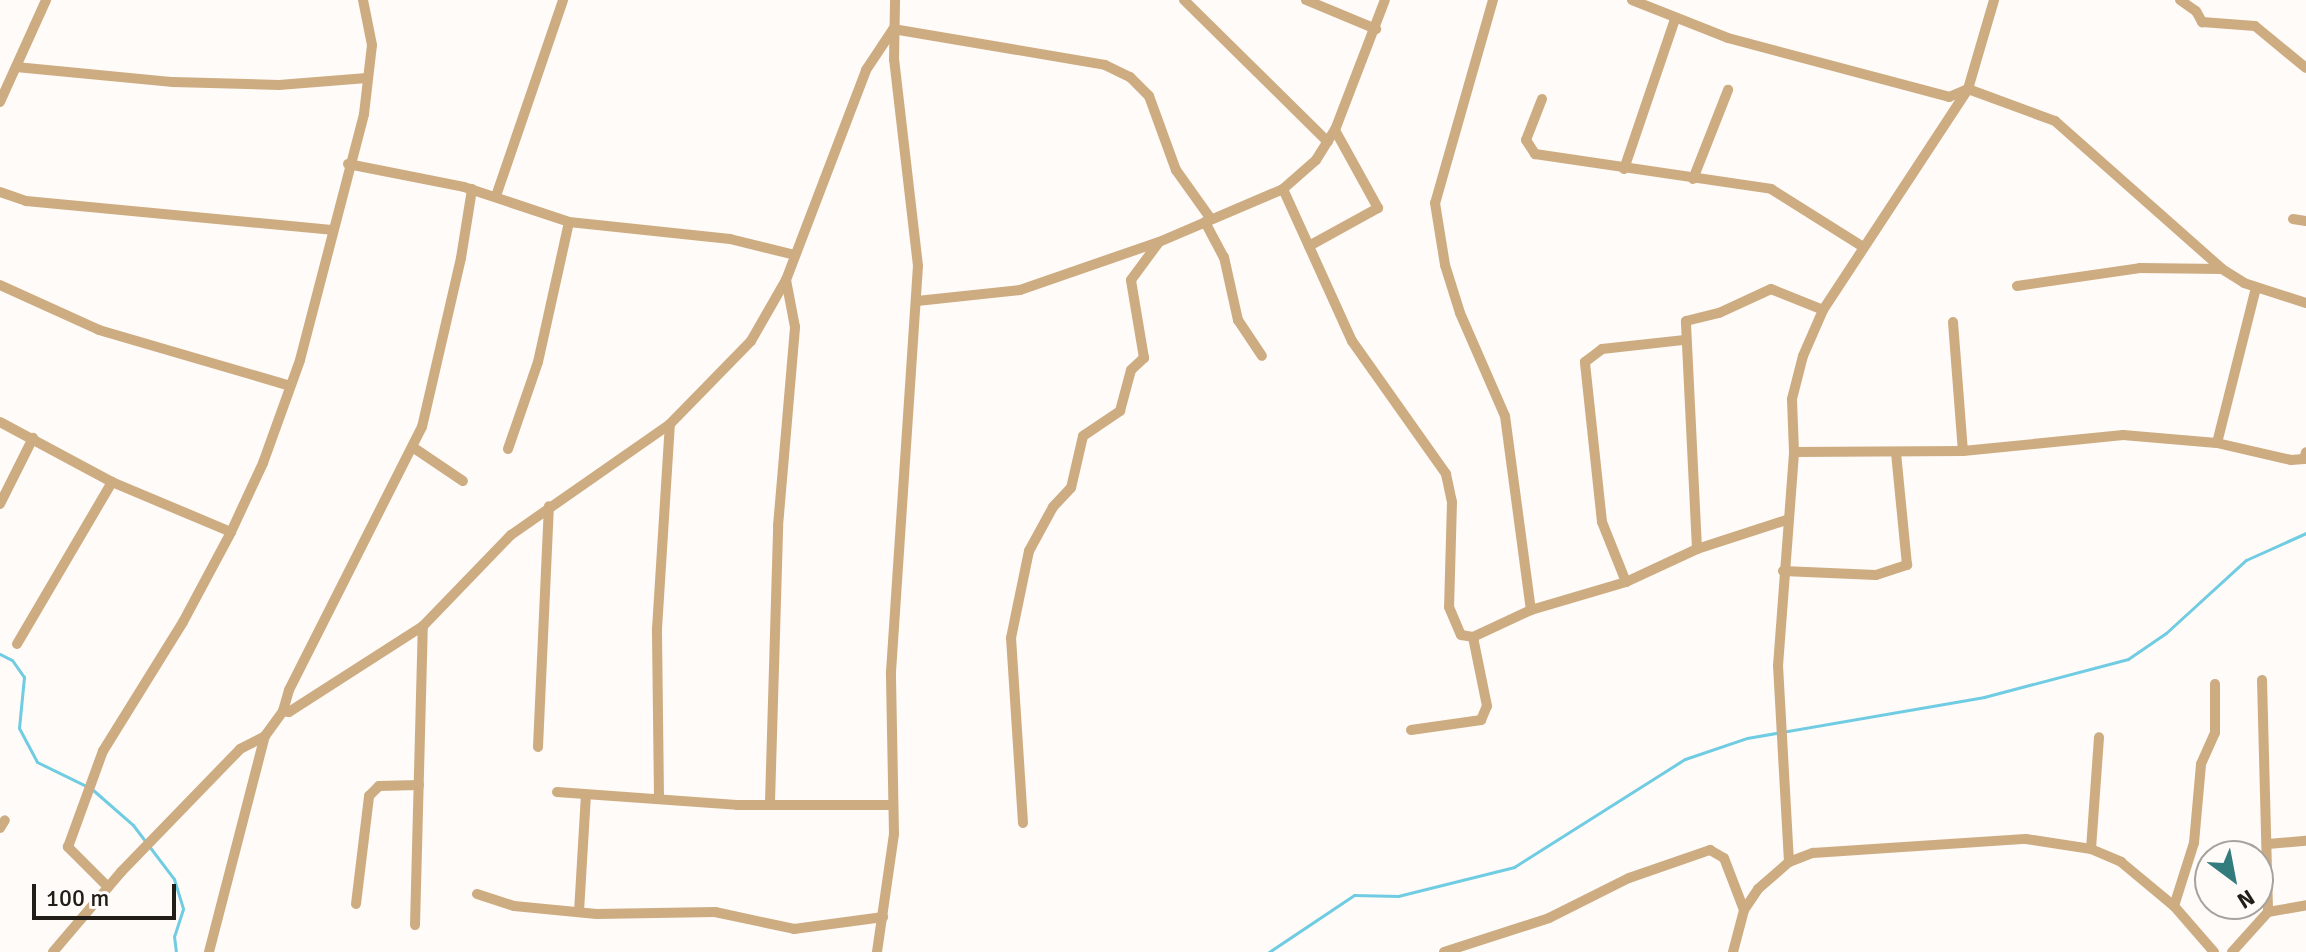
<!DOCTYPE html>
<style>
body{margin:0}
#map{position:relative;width:2306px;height:952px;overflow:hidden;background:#fefbf8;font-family:Signika,sans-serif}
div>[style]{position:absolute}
.stream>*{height:3px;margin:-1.5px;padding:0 1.5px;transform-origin:1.5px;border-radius:1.5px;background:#70cce2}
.minor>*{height:10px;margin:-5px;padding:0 5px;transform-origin:5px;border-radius:5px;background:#ceac82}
span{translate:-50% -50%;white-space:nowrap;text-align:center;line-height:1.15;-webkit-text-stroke:6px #fefbf8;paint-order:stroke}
.north{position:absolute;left:2194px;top:840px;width:80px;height:80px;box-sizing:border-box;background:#fefbf8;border:2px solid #a6a29e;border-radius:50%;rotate:148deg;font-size:22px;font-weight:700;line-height:32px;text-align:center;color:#221d17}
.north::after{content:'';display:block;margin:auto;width:28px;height:36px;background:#337c7d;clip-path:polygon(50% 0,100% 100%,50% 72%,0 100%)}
.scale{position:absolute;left:32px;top:884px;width:144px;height:36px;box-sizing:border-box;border:4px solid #221d17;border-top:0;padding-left:10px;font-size:24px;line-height:28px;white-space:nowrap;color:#221d17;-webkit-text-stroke:6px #fefbf8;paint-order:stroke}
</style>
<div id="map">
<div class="stream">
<div style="left:0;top:654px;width:13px;rotate:27deg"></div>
<div style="left:12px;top:660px;width:21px;rotate:55deg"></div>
<div style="left:24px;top:677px;width:51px;rotate:95.6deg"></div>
<div style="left:19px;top:728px;width:38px;rotate:62deg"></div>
<div style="left:37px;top:762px;width:55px;rotate:26.1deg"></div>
<div style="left:93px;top:790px;width:53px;rotate:41.2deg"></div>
<div style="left:133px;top:825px;width:68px;rotate:52.8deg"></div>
<div style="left:174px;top:879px;width:31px;rotate:73deg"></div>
<div style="left:183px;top:909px;width:28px;rotate:108deg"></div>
<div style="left:174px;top:936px;width:16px;rotate:83deg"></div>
<div style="left:1269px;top:952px;width:102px;rotate:-33.8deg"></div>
<div style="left:1354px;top:895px;width:44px;rotate:1.3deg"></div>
<div style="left:1398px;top:896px;width:120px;rotate:-14deg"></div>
<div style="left:1514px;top:867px;width:202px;rotate:-32.3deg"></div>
<div style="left:1685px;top:759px;width:65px;rotate:-18.7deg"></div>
<div style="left:1747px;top:738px;width:241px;rotate:-9.8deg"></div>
<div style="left:1984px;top:697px;width:149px;rotate:-14.8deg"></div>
<div style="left:2128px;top:659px;width:46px;rotate:-34.4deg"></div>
<div style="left:2166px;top:633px;width:108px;rotate:-42.4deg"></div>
<div style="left:2246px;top:560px;width:66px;rotate:-24.2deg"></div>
</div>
<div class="minor">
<div style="left:1184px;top:0;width:202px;rotate:44.6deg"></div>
<div style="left:1306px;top:0;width:76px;rotate:22.5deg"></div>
<div style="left:1493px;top:0;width:211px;rotate:105.9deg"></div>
<div style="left:1435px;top:203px;width:63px;rotate:80.8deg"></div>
<div style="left:1445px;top:265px;width:50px;rotate:72.6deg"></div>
<div style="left:1460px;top:313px;width:112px;rotate:66.4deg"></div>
<div style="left:1505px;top:416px;width:196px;rotate:82.4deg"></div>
<div style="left:1632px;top:0;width:103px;rotate:21.6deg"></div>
<div style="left:1728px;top:38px;width:229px;rotate:14.9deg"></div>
<div style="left:1949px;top:97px;width:21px;rotate:-23deg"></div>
<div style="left:1968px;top:89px;width:93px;rotate:20.2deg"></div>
<div style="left:2055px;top:121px;width:223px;rotate:41.5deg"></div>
<div style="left:2222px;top:269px;width:26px;rotate:32deg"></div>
<div style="left:2244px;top:283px;width:65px;rotate:17.9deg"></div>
<div style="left:2180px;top:0;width:19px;rotate:35deg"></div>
<div style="left:2196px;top:11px;width:13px;rotate:61deg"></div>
<div style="left:2202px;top:22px;width:53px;rotate:4.3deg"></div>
<div style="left:2255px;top:26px;width:66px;rotate:39.5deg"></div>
<div style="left:893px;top:29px;width:215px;rotate:9.6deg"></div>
<div style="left:1105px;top:65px;width:28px;rotate:26deg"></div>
<div style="left:1130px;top:77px;width:27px;rotate:45deg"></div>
<div style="left:1149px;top:96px;width:79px;rotate:70deg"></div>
<div style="left:1176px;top:170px;width:60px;rotate:54.5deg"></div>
<div style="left:16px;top:67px;width:158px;rotate:5.5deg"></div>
<div style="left:173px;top:82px;width:106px;rotate:1.6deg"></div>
<div style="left:279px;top:85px;width:88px;rotate:-4.5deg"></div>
<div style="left:1542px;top:99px;width:44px;rotate:111.3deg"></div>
<div style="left:1526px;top:140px;width:17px;rotate:57deg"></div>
<div style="left:1535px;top:154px;width:239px;rotate:8.4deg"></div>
<div style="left:1771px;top:189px;width:109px;rotate:32.2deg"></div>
<div style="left:0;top:102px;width:112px;rotate:-65.7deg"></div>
<div style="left:348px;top:164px;width:118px;rotate:11.2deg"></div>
<div style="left:464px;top:187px;width:111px;rotate:18.4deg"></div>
<div style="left:569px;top:222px;width:162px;rotate:6deg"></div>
<div style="left:730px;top:239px;width:67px;rotate:13.8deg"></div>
<div style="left:1624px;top:169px;width:158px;rotate:-71.2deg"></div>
<div style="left:1693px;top:179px;width:96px;rotate:-68.5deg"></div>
<div style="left:1283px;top:189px;width:167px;rotate:65.6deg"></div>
<div style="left:1352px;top:341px;width:163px;rotate:54.7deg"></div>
<div style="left:1446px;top:474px;width:29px;rotate:78deg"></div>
<div style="left:1452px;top:502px;width:105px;rotate:91.6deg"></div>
<div style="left:1449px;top:607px;width:30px;rotate:67deg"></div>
<div style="left:1461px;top:635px;width:12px;rotate:9deg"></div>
<div style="left:1473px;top:637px;width:64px;rotate:-25deg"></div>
<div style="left:1531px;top:610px;width:99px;rotate:-16.4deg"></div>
<div style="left:1626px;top:582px;width:78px;rotate:-24.9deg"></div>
<div style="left:1697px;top:549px;width:94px;rotate:-18deg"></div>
<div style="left:0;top:192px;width:28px;rotate:19deg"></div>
<div style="left:26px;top:201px;width:307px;rotate:5.4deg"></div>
<div style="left:496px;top:196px;width:207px;rotate:-71.1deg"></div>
<div style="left:2293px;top:219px;width:13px;rotate:9deg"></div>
<div style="left:1205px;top:222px;width:40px;rotate:62deg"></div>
<div style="left:1224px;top:257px;width:65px;rotate:77.5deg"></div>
<div style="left:1238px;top:320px;width:43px;rotate:56.3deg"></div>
<div style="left:1309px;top:246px;width:79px;rotate:-28.8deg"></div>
<div style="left:1378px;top:208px;width:89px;rotate:-118.9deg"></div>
<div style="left:0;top:285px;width:109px;rotate:24.4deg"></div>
<div style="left:99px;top:330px;width:199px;rotate:16.3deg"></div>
<div style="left:2017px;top:286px;width:124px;rotate:-8.3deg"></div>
<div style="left:2140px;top:268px;width:82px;rotate:0.7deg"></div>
<div style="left:917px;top:301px;width:104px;rotate:-6.1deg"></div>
<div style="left:1020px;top:290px;width:147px;rotate:-19.1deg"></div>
<div style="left:1159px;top:242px;width:135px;rotate:-23.1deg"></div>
<div style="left:1283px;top:189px;width:44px;rotate:-41.3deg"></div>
<div style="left:1316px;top:160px;width:36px;rotate:-58deg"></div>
<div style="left:1335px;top:130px;width:139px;rotate:-69deg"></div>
<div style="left:1953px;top:322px;width:129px;rotate:85.6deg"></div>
<div style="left:0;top:422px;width:127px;rotate:28.2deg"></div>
<div style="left:112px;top:482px;width:129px;rotate:22.8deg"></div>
<div style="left:2217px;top:443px;width:160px;rotate:-75.9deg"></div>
<div style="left:414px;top:448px;width:59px;rotate:34deg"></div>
<div style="left:508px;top:449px;width:92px;rotate:-71deg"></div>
<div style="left:538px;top:362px;width:143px;rotate:-77.5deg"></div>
<div style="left:1794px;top:452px;width:169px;rotate:-0.3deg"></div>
<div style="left:1963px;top:451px;width:161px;rotate:-5.7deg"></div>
<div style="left:2123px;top:435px;width:94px;rotate:4.9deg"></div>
<div style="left:2217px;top:443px;width:76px;rotate:12.9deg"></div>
<div style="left:2291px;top:460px;width:13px;rotate:-4deg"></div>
<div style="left:2304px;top:459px;width:7px;rotate:-74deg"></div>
<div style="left:0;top:504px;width:74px;rotate:-63.4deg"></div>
<div style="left:1697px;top:549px;width:228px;rotate:-92.8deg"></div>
<div style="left:1686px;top:321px;width:34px;rotate:-14deg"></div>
<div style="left:1719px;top:313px;width:57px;rotate:-24.8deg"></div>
<div style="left:1771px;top:289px;width:56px;rotate:22deg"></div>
<div style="left:1783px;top:571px;width:93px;rotate:2.5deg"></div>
<div style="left:1876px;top:575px;width:33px;rotate:-18deg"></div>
<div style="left:1907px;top:565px;width:113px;rotate:-95.6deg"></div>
<div style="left:1626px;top:582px;width:65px;rotate:-111.8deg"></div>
<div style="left:1602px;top:522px;width:161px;rotate:-96.1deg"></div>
<div style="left:1585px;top:362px;width:21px;rotate:-37deg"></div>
<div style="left:1602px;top:349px;width:81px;rotate:-6.3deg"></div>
<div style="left:17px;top:644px;width:188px;rotate:-59.6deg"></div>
<div style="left:2262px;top:680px;width:232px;rotate:88.5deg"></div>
<div style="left:283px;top:711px;width:6px;rotate:9deg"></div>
<div style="left:289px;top:712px;width:159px;rotate:-32.7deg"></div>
<div style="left:423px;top:626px;width:127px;rotate:-46deg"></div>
<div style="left:511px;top:535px;width:194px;rotate:-34.9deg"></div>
<div style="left:670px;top:424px;width:116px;rotate:-45.7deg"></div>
<div style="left:751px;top:341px;width:70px;rotate:-60.2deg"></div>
<div style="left:786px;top:280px;width:225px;rotate:-69.1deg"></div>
<div style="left:866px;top:70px;width:47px;rotate:-56.3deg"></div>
<div style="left:1411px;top:730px;width:71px;rotate:-8.1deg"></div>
<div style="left:1481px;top:720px;width:15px;rotate:-67deg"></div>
<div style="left:1487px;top:706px;width:70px;rotate:-101.5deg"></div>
<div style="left:538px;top:747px;width:241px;rotate:-87.4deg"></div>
<div style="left:557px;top:792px;width:180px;rotate:4.1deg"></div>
<div style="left:737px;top:805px;width:156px"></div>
<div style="left:659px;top:797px;width:168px;rotate:-90.7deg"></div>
<div style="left:657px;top:629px;width:205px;rotate:-86.4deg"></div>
<div style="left:770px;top:802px;width:276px;rotate:-88.3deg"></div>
<div style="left:778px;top:526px;width:200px;rotate:-85.1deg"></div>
<div style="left:795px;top:327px;width:48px;rotate:-100.8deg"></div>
<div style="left:1023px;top:823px;width:185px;rotate:-93.7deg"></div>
<div style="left:1011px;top:638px;width:89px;rotate:-78.3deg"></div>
<div style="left:1029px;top:551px;width:50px;rotate:-61.4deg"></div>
<div style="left:1053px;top:507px;width:26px;rotate:-47deg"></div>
<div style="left:1071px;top:488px;width:53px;rotate:-77deg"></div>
<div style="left:1083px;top:436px;width:45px;rotate:-34deg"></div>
<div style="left:1120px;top:411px;width:42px;rotate:-75deg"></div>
<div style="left:1131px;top:370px;width:18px;rotate:-43deg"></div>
<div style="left:1144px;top:358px;width:79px;rotate:-99.5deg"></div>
<div style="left:1131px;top:280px;width:47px;rotate:-53.6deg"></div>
<div style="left:0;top:828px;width:9px;rotate:-58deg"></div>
<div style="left:2268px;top:844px;width:38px;rotate:-5deg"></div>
<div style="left:2091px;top:849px;width:112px;rotate:-85.9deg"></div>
<div style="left:1789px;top:862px;width:196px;rotate:-93.2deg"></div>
<div style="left:1778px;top:666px;width:215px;rotate:-85.7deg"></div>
<div style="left:1794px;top:452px;width:53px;rotate:-92.2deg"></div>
<div style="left:1792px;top:399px;width:44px;rotate:-75.7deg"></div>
<div style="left:1803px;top:356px;width:50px;rotate:-66.5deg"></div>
<div style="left:1823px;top:310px;width:264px;rotate:-56.7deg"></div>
<div style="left:1968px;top:89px;width:93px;rotate:-73.7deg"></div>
<div style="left:108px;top:887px;width:57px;rotate:-135deg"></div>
<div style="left:68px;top:847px;width:102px;rotate:-70deg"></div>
<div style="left:103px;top:751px;width:152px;rotate:-58.2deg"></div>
<div style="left:183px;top:622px;width:102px;rotate:-61.9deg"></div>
<div style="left:231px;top:532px;width:76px;rotate:-65.1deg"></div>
<div style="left:263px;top:463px;width:109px;rotate:-70.2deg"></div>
<div style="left:300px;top:360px;width:254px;rotate:-75.4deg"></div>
<div style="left:364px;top:114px;width:69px;rotate:-83.4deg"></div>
<div style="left:372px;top:45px;width:46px;rotate:-101.3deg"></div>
<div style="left:477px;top:894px;width:39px;rotate:18deg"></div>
<div style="left:514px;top:906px;width:83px;rotate:5.5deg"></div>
<div style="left:597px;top:914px;width:118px;rotate:-1deg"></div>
<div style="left:715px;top:912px;width:81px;rotate:12.1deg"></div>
<div style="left:794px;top:929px;width:90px;rotate:-7.7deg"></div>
<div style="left:356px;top:904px;width:109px;rotate:-83.1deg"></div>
<div style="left:369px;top:796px;width:14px;rotate:-45deg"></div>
<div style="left:379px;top:786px;width:40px;rotate:-1.4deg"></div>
<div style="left:2174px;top:906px;width:66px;rotate:-72.4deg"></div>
<div style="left:2194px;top:843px;width:79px;rotate:-84.9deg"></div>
<div style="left:2201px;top:764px;width:34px;rotate:-66deg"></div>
<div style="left:2215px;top:733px;width:49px;rotate:-90deg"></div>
<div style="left:579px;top:912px;width:117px;rotate:-86.6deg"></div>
<div style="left:415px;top:925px;width:299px;rotate:-88.5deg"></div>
<div style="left:53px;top:952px;width:105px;rotate:-49.6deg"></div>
<div style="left:121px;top:872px;width:171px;rotate:-45.9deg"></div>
<div style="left:240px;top:749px;width:28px;rotate:-27deg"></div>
<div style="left:209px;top:952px;width:223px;rotate:-75.5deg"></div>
<div style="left:265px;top:736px;width:31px;rotate:-54deg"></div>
<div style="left:283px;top:711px;width:22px;rotate:-74deg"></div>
<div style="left:289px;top:690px;width:295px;rotate:-63.2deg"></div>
<div style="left:422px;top:427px;width:173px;rotate:-77deg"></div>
<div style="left:461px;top:258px;width:70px;rotate:-80.9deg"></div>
<div style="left:877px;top:952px;width:119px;rotate:-81.8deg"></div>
<div style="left:894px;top:834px;width:162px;rotate:-91.1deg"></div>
<div style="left:891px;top:672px;width:407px;rotate:-86.2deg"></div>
<div style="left:918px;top:266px;width:207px;rotate:-96.6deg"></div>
<div style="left:894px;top:60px;width:60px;rotate:-89deg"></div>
<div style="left:1444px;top:952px;width:110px;rotate:-17.9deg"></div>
<div style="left:1549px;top:918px;width:89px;rotate:-26.6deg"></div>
<div style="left:1629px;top:878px;width:86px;rotate:-19.1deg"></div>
<div style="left:1710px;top:850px;width:16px;rotate:30deg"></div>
<div style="left:1724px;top:858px;width:56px;rotate:69deg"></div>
<div style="left:1733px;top:952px;width:43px;rotate:-75.3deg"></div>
<div style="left:1744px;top:910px;width:25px;rotate:-56deg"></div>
<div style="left:1758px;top:889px;width:41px;rotate:-41.1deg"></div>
<div style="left:1789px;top:862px;width:26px;rotate:-21deg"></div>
<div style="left:1813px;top:853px;width:213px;rotate:-3.8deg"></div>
<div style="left:2026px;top:839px;width:66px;rotate:8.7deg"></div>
<div style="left:2091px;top:849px;width:33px;rotate:23deg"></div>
<div style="left:2121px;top:862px;width:69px;rotate:39.7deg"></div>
<div style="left:2174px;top:906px;width:61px;rotate:49deg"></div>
<div style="left:2232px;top:952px;width:54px;rotate:-48deg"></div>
<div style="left:2268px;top:912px;width:39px;rotate:-10deg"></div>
</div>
<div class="north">N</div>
<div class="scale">100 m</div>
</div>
